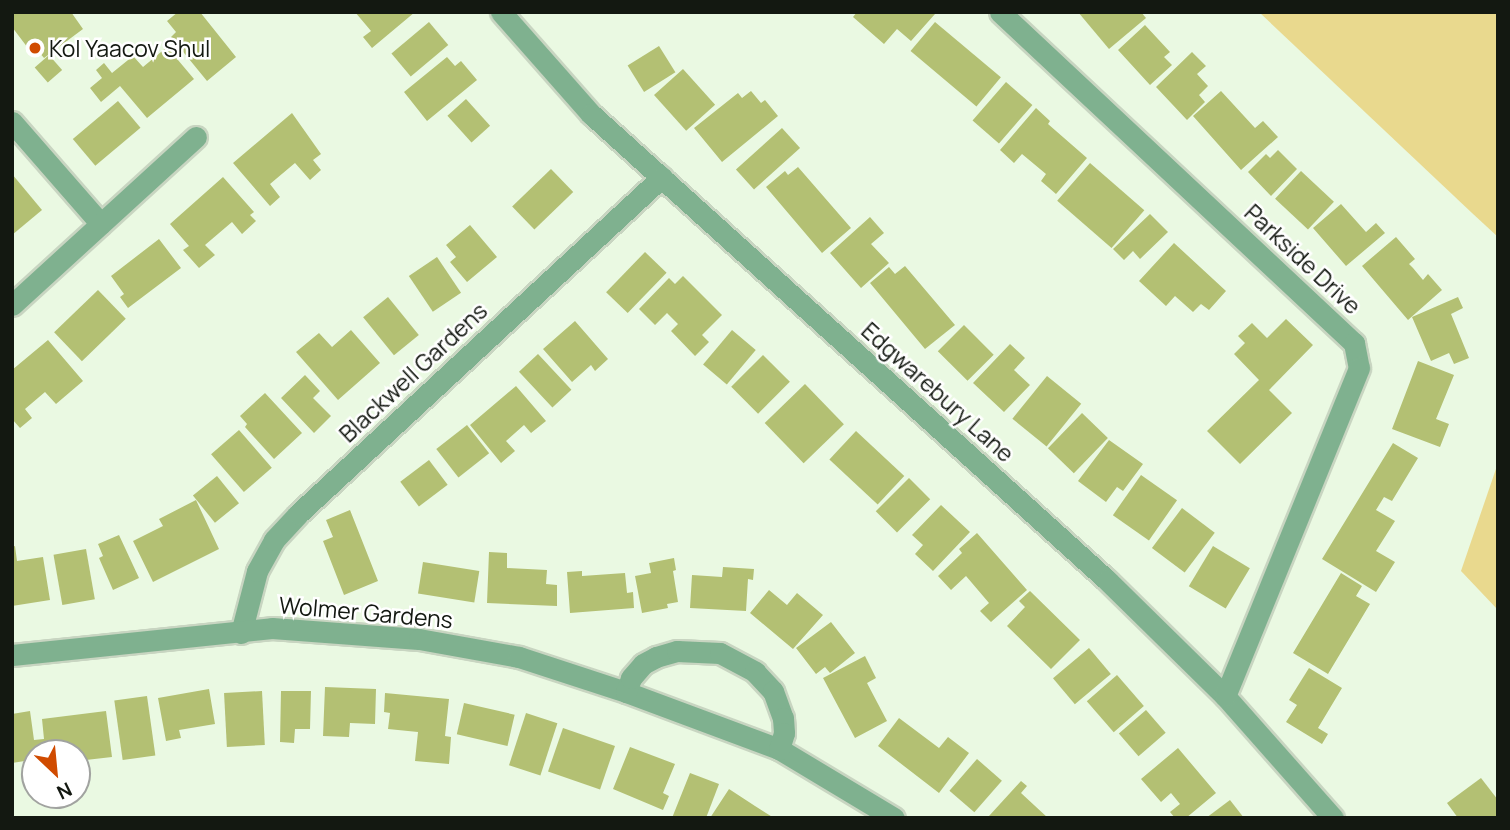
<!DOCTYPE html>
<style>
body{margin:0}
#map{position:relative;width:1510px;height:830px;overflow:hidden;background:#eaf9e2;font-family:Manrope,sans-serif}
div>[style]{position:absolute}
.green>*{inset:0;background:#e9d98e}
.building>*{inset:0;background:#b3c073;transform-origin:0 0}
.roads{filter:drop-shadow(2px 0 #c8d5c1) drop-shadow(-2px 0 #c8d5c1) drop-shadow(0 2px #c8d5c1) drop-shadow(0 -2px #c8d5c1)}
.street>*{height:21px;margin:-10.5px;padding:0 10.5px;transform-origin:10.5px;border-radius:10.5px;background:#7fb18f}
.dots>*{width:19px;height:19px;translate:-50% -50%;box-sizing:border-box;border:4px solid #fff;border-radius:50%}
span{translate:-50% -50%;white-space:nowrap;text-align:center;line-height:1.15;-webkit-text-stroke:5px #fff;paint-order:stroke}
.poi-label{font-size:23px;color:#131811}
.left{translate:0 -50%;text-align:left}
.street-label{font-size:23px;color:#131811}
.frame{position:absolute;inset:0;border:14px solid #131811;pointer-events:none}
.north{position:absolute;left:21px;top:739px;width:70px;height:70px;box-sizing:border-box;background:#fff;border:2px solid #a1a3a0;border-radius:50%;rotate:154deg;font-size:19px;font-weight:700;line-height:28px;text-align:center;color:#131811}
.north::after{content:'';display:block;margin:auto;width:24px;height:32px;background:#d04b00;clip-path:polygon(50% 0,100% 100%,50% 72%,0 100%)}
</style>
<div id="map">
<div class="green">
<div style="clip-path:polygon(1259px 12px,1498px 12px,1498px 237px,1472px 213px)"></div>
<div style="clip-path:polygon(1498px 463px,1498px 610px,1461px 571px)"></div>
</div>
<div class="building">
<div style="clip-path:polygon(12px 12px,71px 12px,83px 29px,44px 58px,39px 52px,34px 56px,12px 27px)"></div>
<div style="clip-path:polygon(178px 12px,200px 12px,236px 57px,207px 81px,171px 37px,176px 32px,167px 21px)"></div>
<div style="clip-path:polygon(355px 12px,415px 12px,372px 48px,363px 37px,371px 31px)"></div>
<div style="clip-path:polygon(857px 12px,933px 12px,935px 14px,911px 41px,897px 29px,884px 44px,853px 17px)"></div>
<div style="clip-path:polygon(1078px 12px,1141px 12px,1146px 18px,1109px 49px)"></div>
<div style="left:429px;top:22px;width:30px;height:49px;rotate:50deg"></div>
<div style="left:935px;top:22px;width:86px;height:38px;rotate:40deg"></div>
<div style="clip-path:polygon(1145px 25px,1170px 52px,1164px 57px,1172px 65px,1150px 85px,1118px 50px)"></div>
<div style="left:659px;top:46px;width:31px;height:37px;rotate:58deg"></div>
<div style="clip-path:polygon(167px 47px,194px 79px,147px 118px,120px 86px,101px 102px,90px 88px,102px 78px,96px 70px,104px 63px,112px 73px,133px 56px,143px 67px)"></div>
<div style="clip-path:polygon(1192px 52px,1206px 66px,1197px 74px,1208px 86px,1199px 95px,1205px 102px,1187px 120px,1156px 87px)"></div>
<div style="left:49px;top:55px;width:20px;height:19px;rotate:49deg"></div>
<div style="clip-path:polygon(447px 57px,455px 66px,461px 61px,477px 80px,427px 121px,404px 92px)"></div>
<div style="left:683px;top:69px;width:48px;height:39px;rotate:48deg"></div>
<div style="left:1006px;top:82px;width:35px;height:51px;rotate:41deg"></div>
<div style="clip-path:polygon(751px 91px,761px 103px,765px 100px,778px 116px,722px 162px,694px 128px,738px 93px,742px 98px)"></div>
<div style="clip-path:polygon(1221px 91px,1255px 128px,1263px 121px,1278px 137px,1241px 170px,1193px 116px)"></div>
<div style="left:466px;top:99px;width:36px;height:25px;rotate:48deg"></div>
<div style="left:118px;top:101px;width:35px;height:59px;rotate:50deg"></div>
<div style="clip-path:polygon(1036px 108px,1050px 121px,1048px 124px,1087px 158px,1056px 194px,1041px 181px,1046px 174px,1022px 154px,1014px 163px,1000px 150px)"></div>
<div style="clip-path:polygon(292px 113px,321px 154px,313px 160px,321px 170px,310px 180px,295px 163px,270px 184px,280px 197px,270px 206px,233px 163px)"></div>
<div style="left:782px;top:128px;width:27px;height:62px;rotate:48deg"></div>
<div style="clip-path:polygon(1278px 150px,1297px 169px,1271px 196px,1248px 172px,1266px 154px,1270px 158px)"></div>
<div style="left:1090px;top:163px;width:72px;height:50px;rotate:41deg"></div>
<div style="clip-path:polygon(798px 167px,851px 228px,822px 253px,766px 187px,785px 171px,788px 175px)"></div>
<div style="left:551px;top:169px;width:32px;height:54px;rotate:46deg"></div>
<div style="left:1301px;top:171px;width:45px;height:38px;rotate:43deg"></div>
<div style="clip-path:polygon(12px 174px,42px 210px,12px 235px)"></div>
<div style="clip-path:polygon(223px 177px,254px 212px,250px 215px,256px 221px,242px 234px,232px 222px,205px 245px,215px 255px,199px 268px,183px 250px,189px 246px,170px 224px)"></div>
<div style="clip-path:polygon(1341px 204px,1366px 232px,1376px 223px,1385px 233px,1346px 266px,1313px 228px)"></div>
<div style="clip-path:polygon(1150px 214px,1168px 232px,1140px 259px,1133px 251px,1124px 260px,1113px 249px)"></div>
<div style="clip-path:polygon(870px 217px,884px 233px,871px 244px,889px 263px,861px 288px,830px 253px)"></div>
<div style="clip-path:polygon(470px 225px,497px 257px,467px 282px,450px 262px,456px 257px,446px 245px)"></div>
<div style="clip-path:polygon(1396px 237px,1415px 259px,1409px 264px,1413px 268px,1423px 280px,1428px 274px,1442px 290px,1408px 320px,1362px 266px)"></div>
<div style="clip-path:polygon(159px 239px,181px 268px,128px 308px,120px 297px,124px 294px,111px 276px)"></div>
<div style="clip-path:polygon(1174px 243px,1226px 291px,1209px 310px,1201px 304px,1193px 312px,1175px 296px,1166px 306px,1139px 281px)"></div>
<div style="left:645px;top:252px;width:30px;height:56px;rotate:44deg"></div>
<div style="left:437px;top:257px;width:43px;height:34px;rotate:56deg"></div>
<div style="clip-path:polygon(905px 266px,955px 325px,925px 349px,870px 283px,889px 267px,895px 274px)"></div>
<div style="clip-path:polygon(683px 276px,722px 315px,702px 335px,709px 342px,695px 356px,671px 331px,678px 324px,667px 313px,655px 325px,639px 309px,669px 278px,675px 284px)"></div>
<div style="left:98px;top:290px;width:40px;height:61px;rotate:46deg"></div>
<div style="left:388px;top:297px;width:49px;height:32px;rotate:51deg"></div>
<div style="clip-path:polygon(1458px 297px,1463px 308px,1451px 314px,1469px 358px,1454px 364px,1449px 353px,1431px 361px,1412px 317px)"></div>
<div style="clip-path:polygon(1286px 319px,1313px 345px,1269px 390px,1292px 413px,1240px 464px,1207px 431px,1259px 380px,1234px 354px,1245px 343px,1238px 336px,1252px 323px,1267px 338px)"></div>
<div style="clip-path:polygon(575px 321px,608px 359px,595px 371px,591px 365px,572px 382px,543px 349px)"></div>
<div style="left:964px;top:325px;width:42px;height:37px;rotate:45deg"></div>
<div style="clip-path:polygon(351px 330px,380px 363px,338px 400px,296px 352px,319px 333px,332px 347px)"></div>
<div style="left:732px;top:330px;width:31px;height:45px;rotate:40deg"></div>
<div style="clip-path:polygon(48px 340px,83px 381px,56px 404px,45px 392px,25px 409px,32px 418px,20px 428px,12px 419px,12px 370px)"></div>
<div style="clip-path:polygon(1010px 344px,1025px 358px,1014px 370px,1030px 385px,1004px 412px,973px 383px)"></div>
<div style="left:538px;top:354px;width:49px;height:26px;rotate:47deg"></div>
<div style="left:763px;top:355px;width:38px;height:45px;rotate:45deg"></div>
<div style="clip-path:polygon(1418px 361px,1454px 375px,1436px 419px,1449px 424px,1440px 447px,1392px 429px)"></div>
<div style="clip-path:polygon(305px 375px,320px 391px,313px 398px,331px 416px,314px 433px,281px 398px)"></div>
<div style="left:1047px;top:376px;width:44px;height:55px;rotate:39deg"></div>
<div style="left:805px;top:384px;width:56px;height:56px;rotate:46deg"></div>
<div style="clip-path:polygon(516px 386px,546px 421px,531px 433px,524px 425px,506px 441px,515px 451px,501px 463px,470px 425px)"></div>
<div style="clip-path:polygon(265px 393px,302px 433px,274px 459px,245px 427px,247px 424px,240px 416px)"></div>
<div style="left:1082px;top:413px;width:36px;height:49px;rotate:44deg"></div>
<div style="left:467px;top:425px;width:36px;height:39px;rotate:52deg"></div>
<div style="left:239px;top:430px;width:50px;height:37px;rotate:49deg"></div>
<div style="left:856px;top:431px;width:66px;height:39px;rotate:43deg"></div>
<div style="clip-path:polygon(1109px 440px,1143px 464px,1123px 491px,1117px 487px,1106px 502px,1078px 481px)"></div>
<div style="clip-path:polygon(1393px 443px,1418px 458px,1392px 501px,1384px 497px,1376px 510px,1395px 521px,1376px 551px,1395px 562px,1376px 592px,1322px 559px)"></div>
<div style="left:429px;top:460px;width:31px;height:36px;rotate:53deg"></div>
<div style="left:1141px;top:475px;width:44px;height:49px;rotate:35deg"></div>
<div style="left:217px;top:476px;width:35px;height:31px;rotate:51deg"></div>
<div style="left:909px;top:478px;width:30px;height:47px;rotate:45deg"></div>
<div style="clip-path:polygon(196px 500px,219px 549px,153px 582px,133px 541px,163px 526px,159px 519px)"></div>
<div style="clip-path:polygon(941px 505px,970px 532px,933px 571px,915px 554px,923px 545px,912px 535px)"></div>
<div style="left:1182px;top:508px;width:41px;height:50px;rotate:37deg"></div>
<div style="clip-path:polygon(350px 510px,378px 581px,344px 595px,323px 541px,333px 537px,326px 520px)"></div>
<div style="clip-path:polygon(977px 533px,1027px 590px,991px 622px,980px 611px,989px 603px,966px 576px,951px 590px,938px 576px,962px 553px,959px 549px)"></div>
<div style="clip-path:polygon(119px 535px,139px 578px,113px 590px,99px 558px,103px 556px,98px 544px)"></div>
<div style="clip-path:polygon(15px 546px,17px 561px,43px 557px,50px 600px,12px 606px,12px 547px)"></div>
<div style="left:1213px;top:546px;width:43px;height:47px;rotate:31deg"></div>
<div style="left:86px;top:549px;width:51px;height:33px;rotate:80deg"></div>
<div style="clip-path:polygon(489px 552px,507px 553px,507px 568px,547px 570px,546px 584px,557px 585px,557px 606px,487px 603px)"></div>
<div style="clip-path:polygon(674px 558px,676px 570px,673px 571px,678px 602px,667px 604px,668px 608px,642px 613px,635px 576px,651px 573px,649px 563px)"></div>
<div style="left:423px;top:562px;width:57px;height:32px;rotate:9deg"></div>
<div style="clip-path:polygon(723px 567px,754px 569px,753px 580px,748px 579px,746px 611px,690px 608px,692px 575px,722px 577px)"></div>
<div style="clip-path:polygon(582px 571px,582px 576px,625px 573px,627px 593px,633px 592px,634px 608px,570px 613px,567px 572px)"></div>
<div style="clip-path:polygon(1341px 573px,1362px 586px,1356px 596px,1370px 604px,1328px 674px,1293px 653px)"></div>
<div style="clip-path:polygon(769px 590px,787px 605px,797px 593px,823px 615px,793px 649px,750px 613px)"></div>
<div style="clip-path:polygon(1030px 591px,1080px 640px,1051px 669px,1007px 626px,1025px 607px,1019px 601px)"></div>
<div style="clip-path:polygon(831px 622px,855px 653px,830px 673px,825px 667px,816px 674px,796px 648px)"></div>
<div style="left:1089px;top:648px;width:34px;height:47px;rotate:50deg"></div>
<div style="clip-path:polygon(865px 656px,876px 678px,867px 683px,887px 721px,855px 738px,823px 678px)"></div>
<div style="clip-path:polygon(1309px 668px,1342px 688px,1318px 728px,1328px 734px,1322px 744px,1286px 722px,1297px 705px,1289px 700px)"></div>
<div style="left:1117px;top:675px;width:41px;height:40px;rotate:49deg"></div>
<div style="clip-path:polygon(325px 687px,376px 689px,375px 724px,350px 723px,349px 737px,323px 736px)"></div>
<div style="clip-path:polygon(209px 689px,215px 724px,179px 730px,181px 738px,166px 741px,158px 698px)"></div>
<div style="left:262px;top:691px;width:54px;height:38px;rotate:87deg"></div>
<div style="clip-path:polygon(281px 691px,311px 691px,310px 729px,295px 729px,294px 743px,280px 742px)"></div>
<div style="clip-path:polygon(385px 693px,449px 699px,445px 736px,451px 737px,449px 764px,415px 761px,418px 732px,388px 729px,390px 713px,384px 712px)"></div>
<div style="left:147px;top:696px;width:60px;height:33px;rotate:82deg"></div>
<div style="left:464px;top:703px;width:52px;height:32px;rotate:13deg"></div>
<div style="left:1146px;top:710px;width:30px;height:36px;rotate:49deg"></div>
<div style="clip-path:polygon(30px 711px,34px 740px,44px 739px,42px 719px,106px 711px,112px 757px,77px 761px,77px 753px,35px 753px,35px 773px,32px 773px,31px 760px,12px 763px,12px 714px)"></div>
<div style="left:526px;top:713px;width:33px;height:55px;rotate:18deg"></div>
<div style="clip-path:polygon(899px 718px,939px 748px,948px 737px,969px 753px,939px 793px,878px 746px)"></div>
<div style="left:563px;top:728px;width:55px;height:46px;rotate:19deg"></div>
<div style="clip-path:polygon(630px 747px,675px 764px,663px 793px,669px 796px,663px 810px,613px 789px)"></div>
<div style="clip-path:polygon(1178px 748px,1216px 793px,1186px 818px,1175px 818px,1170px 812px,1180px 804px,1171px 793px,1161px 802px,1141px 779px)"></div>
<div style="left:977px;top:759px;width:33px;height:42px;rotate:41deg"></div>
<div style="clip-path:polygon(690px 773px,719px 784px,706px 818px,672px 818px)"></div>
<div style="clip-path:polygon(1481px 778px,1498px 800px,1498px 816px,1458px 818px,1447px 803px)"></div>
<div style="clip-path:polygon(1021px 781px,1027px 786px,1021px 793px,1048px 818px,991px 818px,989px 816px)"></div>
<div style="clip-path:polygon(729px 789px,755px 806px,774px 818px,710px 818px)"></div>
<div style="clip-path:polygon(1230px 800px,1244px 818px,1206px 818px)"></div>
</div>
<div class="roads">
<div class="street">
<div style="left:501px;top:12px;width:136px;rotate:48.6deg"></div>
<div style="left:591px;top:114px;width:695px;rotate:42.09deg"></div>
<div style="left:1107px;top:580px;width:165px;rotate:44.5deg"></div>
<div style="left:1225px;top:696px;width:163px;rotate:48.5deg"></div>
<div style="left:1000px;top:12px;width:485px;rotate:43.1deg"></div>
<div style="left:1354px;top:343px;width:25px;rotate:79deg"></div>
<div style="left:1359px;top:368px;width:354px;rotate:112.2deg"></div>
<div style="left:12px;top:122px;width:135px;rotate:48.9deg"></div>
<div style="left:12px;top:305px;width:249px;rotate:-42.4deg"></div>
<div style="left:241px;top:633px;width:64px;rotate:-75.5deg"></div>
<div style="left:257px;top:571px;width:35px;rotate:-61deg"></div>
<div style="left:274px;top:540px;width:35px;rotate:-47deg"></div>
<div style="left:298px;top:514px;width:496px;rotate:-42.8deg"></div>
<div style="left:12px;top:655px;width:261px;rotate:-5.9deg"></div>
<div style="left:272px;top:628px;width:147px;rotate:4.3deg"></div>
<div style="left:419px;top:639px;width:102px;rotate:10.2deg"></div>
<div style="left:519px;top:657px;width:113px;rotate:18.1deg"></div>
<div style="left:626px;top:692px;width:163px;rotate:20.4deg"></div>
<div style="left:779px;top:749px;width:134px;rotate:31deg"></div>
<div style="left:626px;top:692px;width:15px;rotate:-70deg"></div>
<div style="left:631px;top:678px;width:18px;rotate:-49deg"></div>
<div style="left:643px;top:664px;width:15px;rotate:-28deg"></div>
<div style="left:656px;top:657px;width:22px;rotate:-16deg"></div>
<div style="left:677px;top:651px;width:43px;rotate:2.7deg"></div>
<div style="left:720px;top:653px;width:40px;rotate:28deg"></div>
<div style="left:755px;top:672px;width:26px;rotate:47deg"></div>
<div style="left:773px;top:691px;width:29px;rotate:70deg"></div>
<div style="left:783px;top:718px;width:15px;rotate:86deg"></div>
<div style="left:784px;top:733px;width:17px;rotate:107deg"></div>
</div>
</div>
<div class="dots">
<div style="left:35px;top:48px;background:#d04b00"></div>
</div>
<div class="poi-label">
<span class="left" style="left:49px;top:48px">Kol Yaacov Shul</span>
</div>
<div class="street-label">
<span style="left:1303px;top:259px;rotate:43deg">Parkside Drive</span>
<span style="left:413px;top:372px;rotate:-43deg">Blackwell Gardens</span>
<span style="left:938px;top:392px;rotate:42deg">Edgwarebury Lane</span>
<span style="left:366px;top:612px;rotate:5deg">Wolmer Gardens</span>
</div>
<div class="frame"></div>
<div class="north">N</div>
</div>
